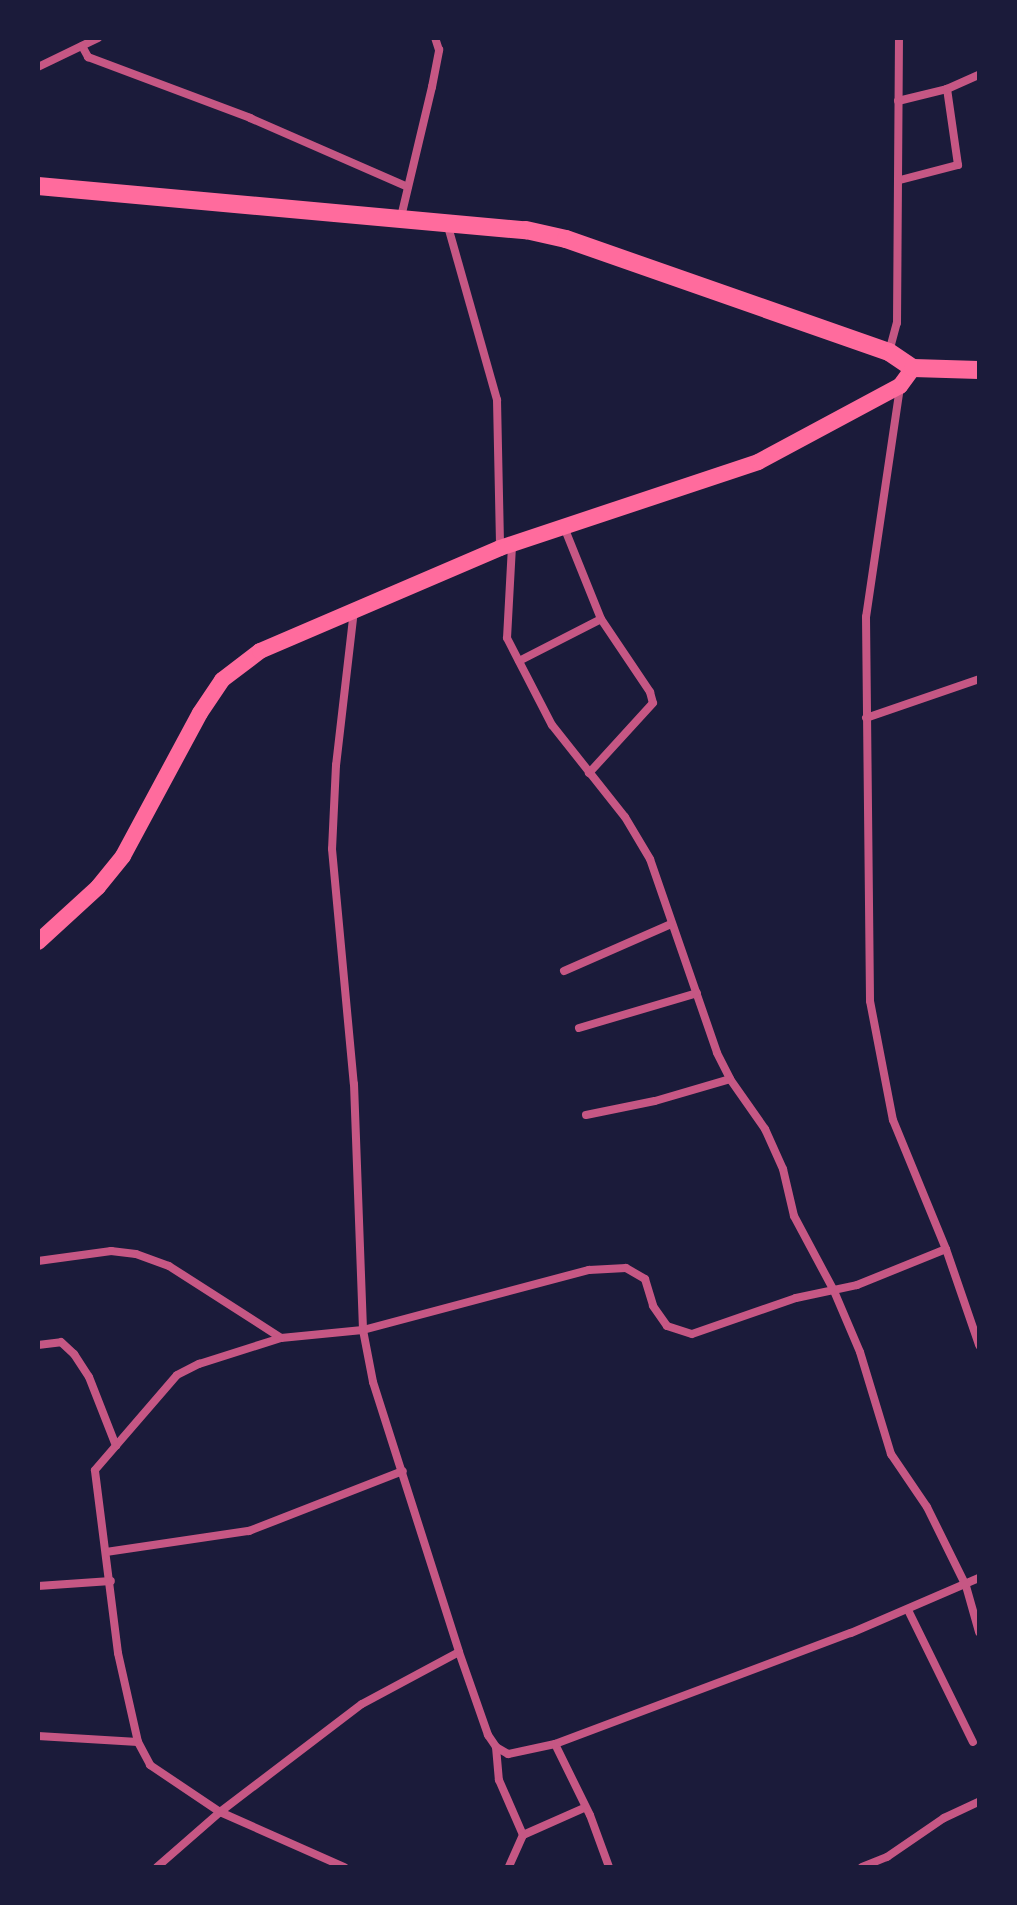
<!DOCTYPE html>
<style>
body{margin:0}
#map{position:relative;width:1017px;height:1905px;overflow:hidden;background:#1b1b3a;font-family:"Fira Sans Condensed",sans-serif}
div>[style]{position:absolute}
.minor>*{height:8px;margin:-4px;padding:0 4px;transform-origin:4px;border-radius:4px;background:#c65784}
.secondary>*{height:16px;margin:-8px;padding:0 8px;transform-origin:8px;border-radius:8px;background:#ff6b9d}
.primary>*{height:18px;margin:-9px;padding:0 9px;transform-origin:9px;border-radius:9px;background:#ff6b9d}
span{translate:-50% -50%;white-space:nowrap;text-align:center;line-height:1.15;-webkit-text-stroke:8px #1b1b3a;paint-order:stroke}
.frame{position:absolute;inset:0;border:40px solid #1b1b3a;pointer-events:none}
</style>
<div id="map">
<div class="minor">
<div style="left:82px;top:46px;width:13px;rotate:61deg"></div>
<div style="left:88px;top:57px;width:173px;rotate:20.6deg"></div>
<div style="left:250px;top:118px;width:172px;rotate:23.6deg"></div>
<div style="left:38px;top:67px;width:67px;rotate:-25.8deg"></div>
<div style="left:898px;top:101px;width:50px;rotate:-13.8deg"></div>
<div style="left:947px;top:89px;width:35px;rotate:-24deg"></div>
<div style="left:900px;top:180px;width:60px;rotate:-14.5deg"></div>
<div style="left:958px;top:165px;width:77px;rotate:-98.2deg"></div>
<div style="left:401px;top:217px;width:134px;rotate:-76.6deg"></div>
<div style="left:432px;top:87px;width:38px;rotate:-79deg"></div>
<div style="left:439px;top:50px;width:13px;rotate:-108deg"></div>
<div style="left:447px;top:223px;width:184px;rotate:74.2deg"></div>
<div style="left:497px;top:400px;width:148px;rotate:88.8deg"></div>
<div style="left:889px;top:352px;width:30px;rotate:-75deg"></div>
<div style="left:897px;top:323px;width:285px;rotate:-89.6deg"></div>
<div style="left:900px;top:387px;width:232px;rotate:98.4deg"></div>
<div style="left:866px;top:617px;width:384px;rotate:89.4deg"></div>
<div style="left:870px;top:1001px;width:121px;rotate:79.1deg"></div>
<div style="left:893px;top:1120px;width:139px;rotate:67.7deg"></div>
<div style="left:946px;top:1249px;width:102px;rotate:71deg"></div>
<div style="left:564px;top:527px;width:99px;rotate:68.1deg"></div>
<div style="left:601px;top:619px;width:88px;rotate:56.1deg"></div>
<div style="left:650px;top:692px;width:11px;rotate:75deg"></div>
<div style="left:653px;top:703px;width:95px;rotate:132.4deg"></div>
<div style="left:512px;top:546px;width:92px;rotate:93.1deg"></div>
<div style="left:507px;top:638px;width:98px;rotate:62.7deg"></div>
<div style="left:552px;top:725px;width:117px;rotate:51.6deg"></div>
<div style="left:625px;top:817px;width:49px;rotate:59.2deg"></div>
<div style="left:650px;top:859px;width:205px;rotate:70.9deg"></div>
<div style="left:717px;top:1053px;width:29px;rotate:63deg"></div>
<div style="left:730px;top:1079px;width:61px;rotate:55deg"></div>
<div style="left:765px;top:1129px;width:44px;rotate:65.8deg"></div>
<div style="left:783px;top:1169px;width:48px;rotate:76.8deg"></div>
<div style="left:794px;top:1216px;width:85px;rotate:61.9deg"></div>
<div style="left:834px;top:1291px;width:66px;rotate:66.9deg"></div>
<div style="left:860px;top:1352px;width:107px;rotate:73.1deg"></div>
<div style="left:891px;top:1454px;width:64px;rotate:55.8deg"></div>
<div style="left:927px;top:1507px;width:88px;rotate:63.7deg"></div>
<div style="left:966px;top:1586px;width:48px;rotate:74.2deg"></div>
<div style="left:354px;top:610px;width:156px;rotate:96.6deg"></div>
<div style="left:336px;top:765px;width:84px;rotate:92.7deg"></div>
<div style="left:332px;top:849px;width:236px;rotate:84.7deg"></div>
<div style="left:354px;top:1084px;width:246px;rotate:87.9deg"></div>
<div style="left:363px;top:1330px;width:53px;rotate:79.1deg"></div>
<div style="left:373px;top:1382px;width:283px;rotate:72.3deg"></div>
<div style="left:519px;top:661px;width:92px;rotate:-27.1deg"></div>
<div style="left:866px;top:718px;width:120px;rotate:-19deg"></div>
<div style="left:564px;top:971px;width:117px;rotate:-23.7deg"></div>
<div style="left:579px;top:1028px;width:123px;rotate:-16.5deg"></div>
<div style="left:586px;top:1115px;width:70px;rotate:-11.5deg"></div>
<div style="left:655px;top:1101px;width:78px;rotate:-16.3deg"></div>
<div style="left:38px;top:1261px;width:74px;rotate:-7.8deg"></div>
<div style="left:111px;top:1251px;width:25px;rotate:7deg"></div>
<div style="left:136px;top:1254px;width:35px;rotate:20deg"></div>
<div style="left:169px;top:1266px;width:133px;rotate:32.7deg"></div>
<div style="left:281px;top:1338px;width:82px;rotate:-5.6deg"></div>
<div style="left:363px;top:1330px;width:234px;rotate:-14.9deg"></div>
<div style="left:589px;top:1270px;width:37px;rotate:-3deg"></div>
<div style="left:626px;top:1268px;width:22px;rotate:30deg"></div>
<div style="left:645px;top:1279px;width:28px;rotate:73deg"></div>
<div style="left:653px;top:1306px;width:24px;rotate:55deg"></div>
<div style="left:667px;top:1326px;width:26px;rotate:18deg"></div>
<div style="left:692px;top:1334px;width:110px;rotate:-19.1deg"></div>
<div style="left:796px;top:1298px;width:62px;rotate:-12deg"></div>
<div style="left:857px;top:1285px;width:96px;rotate:-22deg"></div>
<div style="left:38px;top:1345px;width:23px;rotate:-7deg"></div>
<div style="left:61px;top:1342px;width:18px;rotate:43deg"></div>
<div style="left:74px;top:1354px;width:27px;rotate:57deg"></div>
<div style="left:89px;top:1377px;width:74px;rotate:68.6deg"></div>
<div style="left:106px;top:1552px;width:145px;rotate:-8.4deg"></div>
<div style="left:249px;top:1531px;width:165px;rotate:-21.3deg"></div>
<div style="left:38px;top:1586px;width:73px;rotate:-3.9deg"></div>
<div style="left:908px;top:1610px;width:147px;rotate:63.8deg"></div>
<div style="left:38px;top:1736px;width:100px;rotate:3.4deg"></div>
<div style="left:138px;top:1742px;width:26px;rotate:62deg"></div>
<div style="left:150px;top:1765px;width:84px;rotate:33.9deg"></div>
<div style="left:220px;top:1812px;width:136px;rotate:23.9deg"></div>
<div style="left:138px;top:1742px;width:91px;rotate:-102.7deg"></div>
<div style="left:118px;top:1653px;width:184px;rotate:-97.2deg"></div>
<div style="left:95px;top:1470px;width:125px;rotate:-49.2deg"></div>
<div style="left:177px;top:1375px;width:25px;rotate:-27deg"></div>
<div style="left:199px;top:1364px;width:86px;rotate:-17.6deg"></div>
<div style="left:555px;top:1744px;width:79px;rotate:63.8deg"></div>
<div style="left:590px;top:1815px;width:55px;rotate:69.9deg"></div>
<div style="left:496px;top:1747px;width:33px;rotate:85deg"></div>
<div style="left:499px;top:1780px;width:60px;rotate:66.4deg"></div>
<div style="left:523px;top:1835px;width:35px;rotate:114deg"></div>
<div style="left:523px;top:1835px;width:67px;rotate:-23.9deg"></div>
<div style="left:157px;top:1867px;width:84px;rotate:-41.1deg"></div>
<div style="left:220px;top:1812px;width:178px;rotate:-37.3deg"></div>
<div style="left:362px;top:1704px;width:110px;rotate:-28.2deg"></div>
<div style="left:459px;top:1652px;width:88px;rotate:70.7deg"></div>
<div style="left:488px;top:1735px;width:14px;rotate:56deg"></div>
<div style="left:496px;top:1747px;width:14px;rotate:30deg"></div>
<div style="left:508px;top:1754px;width:48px;rotate:-12deg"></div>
<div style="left:555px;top:1744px;width:316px;rotate:-20.6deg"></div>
<div style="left:851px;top:1633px;width:139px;rotate:-23.3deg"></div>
<div style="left:862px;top:1867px;width:27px;rotate:-22deg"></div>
<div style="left:887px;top:1857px;width:69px;rotate:-34.4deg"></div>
<div style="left:944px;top:1818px;width:38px;rotate:-25deg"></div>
</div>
<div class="secondary">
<div style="left:38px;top:942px;width:81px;rotate:-42.5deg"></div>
<div style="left:98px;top:887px;width:40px;rotate:-51deg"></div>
<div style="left:123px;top:856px;width:162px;rotate:-61.7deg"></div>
<div style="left:200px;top:713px;width:40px;rotate:-56deg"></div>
<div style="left:222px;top:680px;width:48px;rotate:-37.3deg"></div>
<div style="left:260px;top:651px;width:261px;rotate:-23.2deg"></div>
<div style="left:500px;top:548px;width:272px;rotate:-18.4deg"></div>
<div style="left:758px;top:462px;width:161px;rotate:-28.2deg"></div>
<div style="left:900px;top:386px;width:22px;rotate:-54deg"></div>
</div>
<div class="primary">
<div style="left:38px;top:186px;width:490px;rotate:5.2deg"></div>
<div style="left:526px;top:230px;width:41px;rotate:12.7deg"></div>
<div style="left:566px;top:239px;width:342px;rotate:19.3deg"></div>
<div style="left:889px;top:352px;width:29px;rotate:34deg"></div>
<div style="left:913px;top:368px;width:66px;rotate:1.7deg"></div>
</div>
<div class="frame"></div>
</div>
